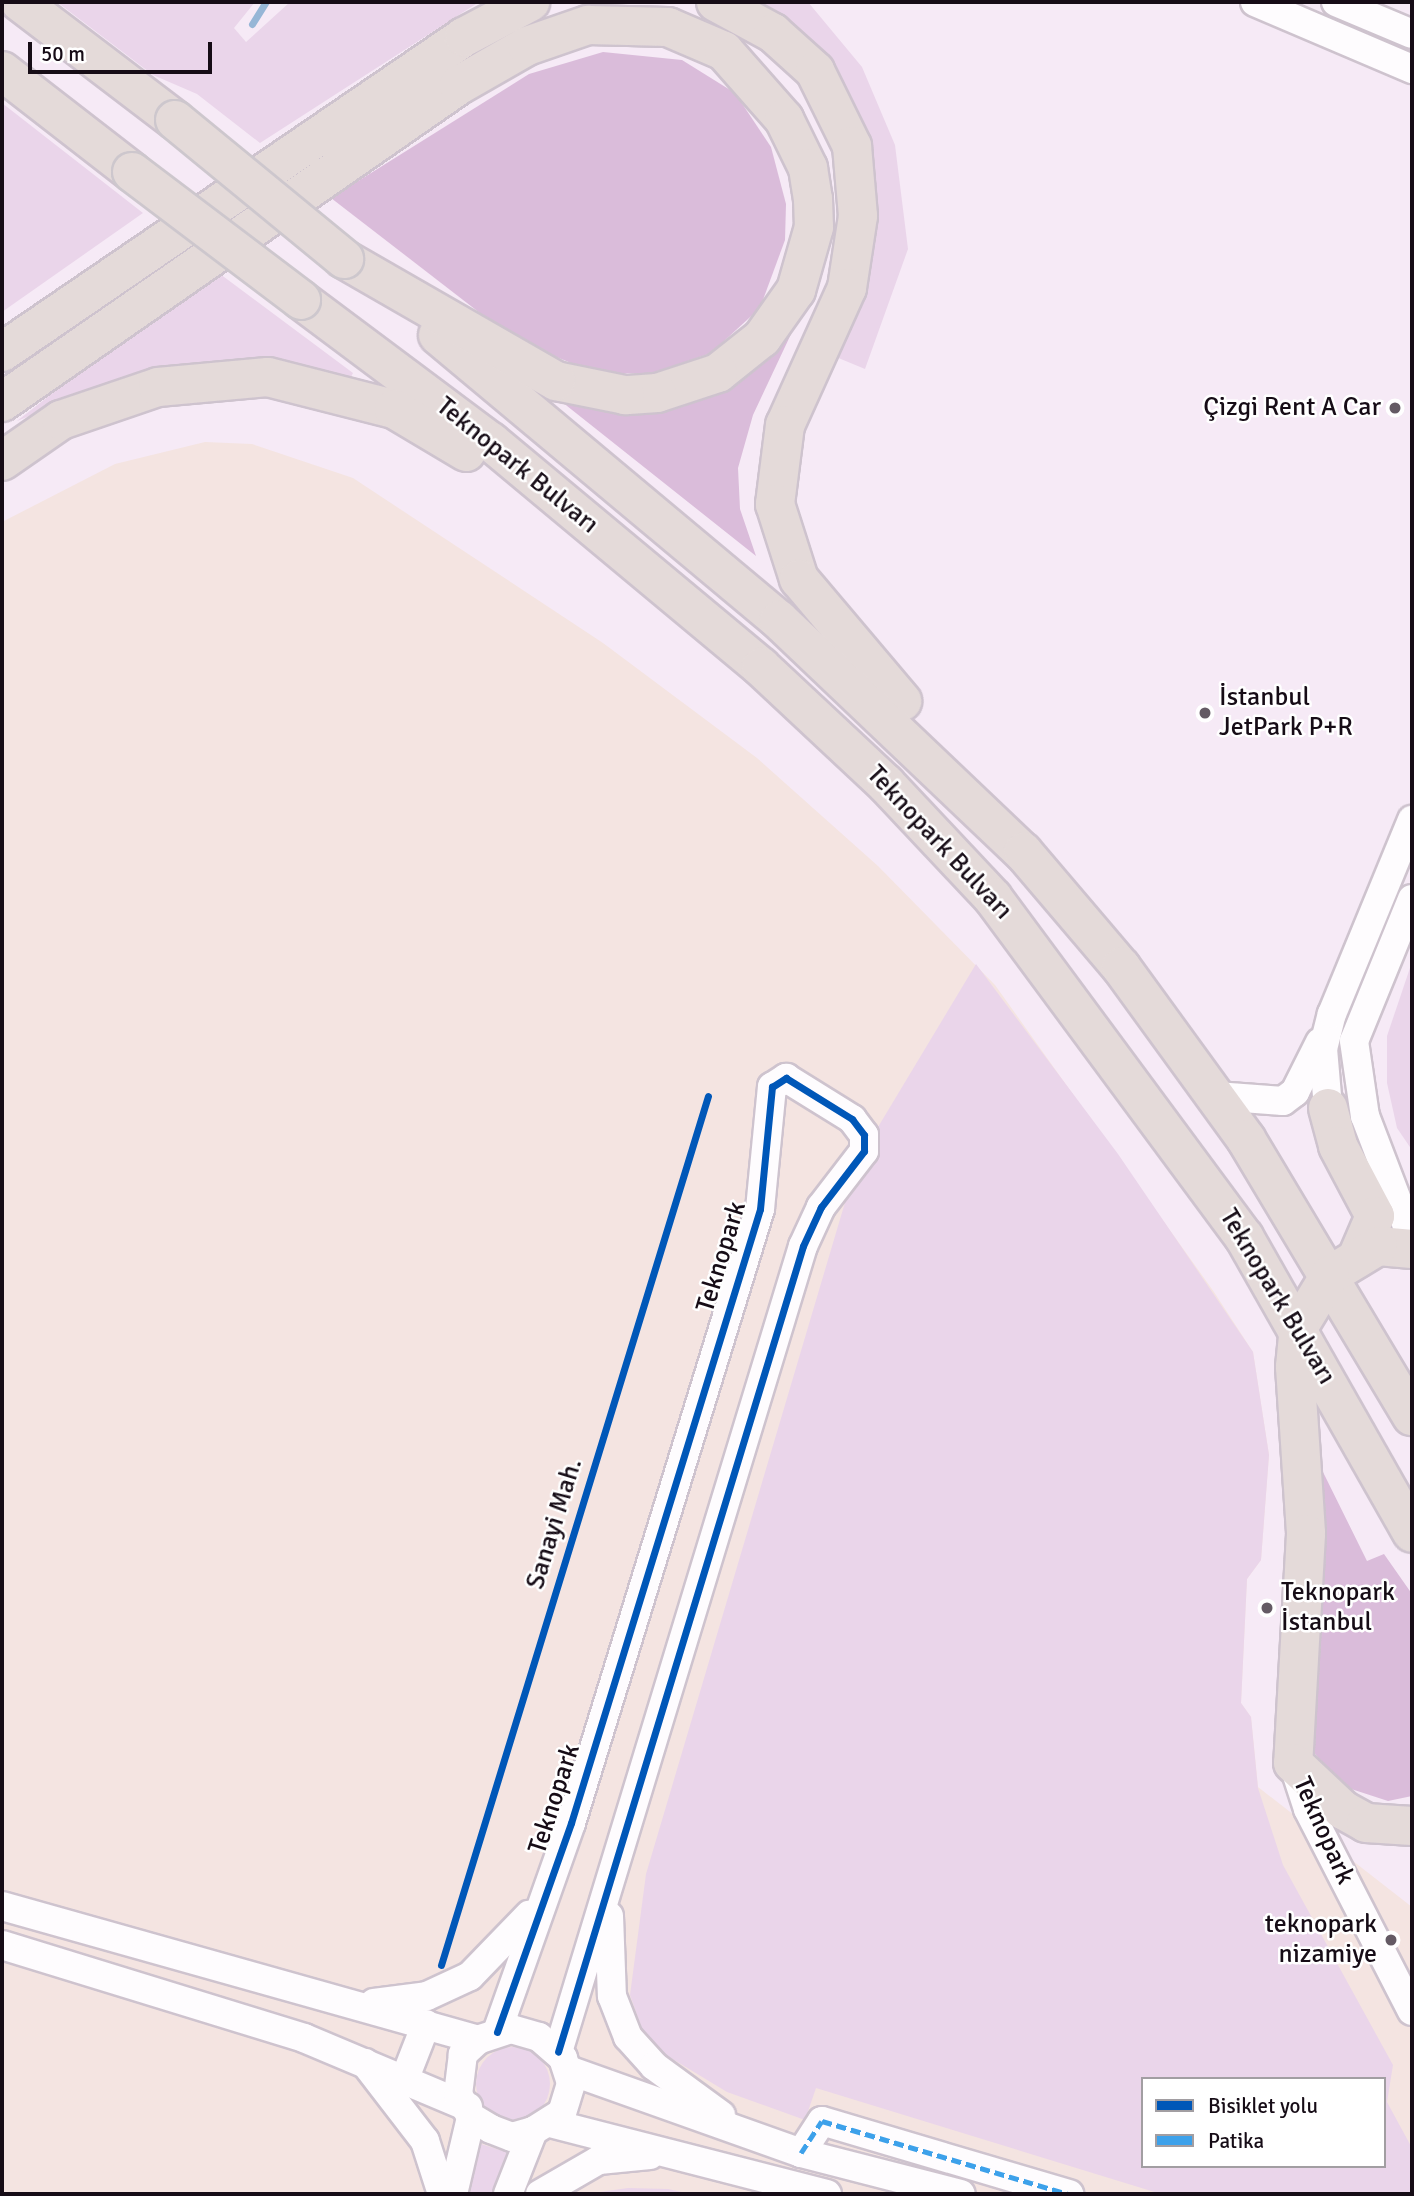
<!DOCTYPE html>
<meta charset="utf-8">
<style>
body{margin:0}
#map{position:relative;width:1414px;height:2196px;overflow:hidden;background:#f6eaf6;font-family:Signika,sans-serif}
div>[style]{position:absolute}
.commercial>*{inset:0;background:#f4e4e1}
.green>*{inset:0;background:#ead5ea}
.round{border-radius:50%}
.forest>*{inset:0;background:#dabcda}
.stream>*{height:7px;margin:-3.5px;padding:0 3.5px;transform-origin:3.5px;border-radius:3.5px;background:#96b6d6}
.roads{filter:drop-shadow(2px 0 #cec3ce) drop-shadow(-2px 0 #cec3ce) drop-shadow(0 2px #cec3ce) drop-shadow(0 -2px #cec3ce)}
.minor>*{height:28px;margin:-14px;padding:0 14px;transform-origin:14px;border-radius:14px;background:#fefcfe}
.highway>*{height:38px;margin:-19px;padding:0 19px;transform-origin:19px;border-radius:19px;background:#e4dad9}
.bridges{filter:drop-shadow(2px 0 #cdc7cd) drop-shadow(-2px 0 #cdc7cd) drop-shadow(0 2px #cdc7cd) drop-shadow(0 -2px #cdc7cd)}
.highway-bridge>*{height:38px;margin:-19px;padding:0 19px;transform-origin:19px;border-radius:19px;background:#e4dad9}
.quiet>*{height:5px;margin-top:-2.5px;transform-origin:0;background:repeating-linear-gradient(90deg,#3da1ea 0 10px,transparent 0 15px)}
.cycleway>*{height:7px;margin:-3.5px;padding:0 3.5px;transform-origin:3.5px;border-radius:3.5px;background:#0057b8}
.dots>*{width:19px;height:19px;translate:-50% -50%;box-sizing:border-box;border:4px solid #fff;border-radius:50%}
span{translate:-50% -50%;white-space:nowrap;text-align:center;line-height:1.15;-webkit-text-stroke:5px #fff;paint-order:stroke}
.poi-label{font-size:26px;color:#160c16}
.right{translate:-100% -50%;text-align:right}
.left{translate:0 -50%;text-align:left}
.street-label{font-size:26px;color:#160c16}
.frame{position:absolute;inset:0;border:4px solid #160c16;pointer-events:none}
.legend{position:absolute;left:1141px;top:2077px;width:245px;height:91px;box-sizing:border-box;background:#fff;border:2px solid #a29ea2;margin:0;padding:9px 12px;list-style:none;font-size:21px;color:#160c16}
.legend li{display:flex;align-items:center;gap:14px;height:35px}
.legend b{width:35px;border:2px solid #a29ea2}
.scale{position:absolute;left:28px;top:42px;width:184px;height:32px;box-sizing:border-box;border:4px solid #160c16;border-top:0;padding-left:9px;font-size:21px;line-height:24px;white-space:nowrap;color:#160c16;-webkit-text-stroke:5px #fff;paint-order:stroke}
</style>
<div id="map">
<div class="commercial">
<div style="clip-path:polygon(evenodd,205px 442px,252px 444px,353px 478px,603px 643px,757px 758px,878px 866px,995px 985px,1214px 1292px,1253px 1352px,1269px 1455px,1261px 1560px,1247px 1579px,1241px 1703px,1251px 1717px,1258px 1787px,1412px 1907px,1412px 2194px,2px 2194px,2px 522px,115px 464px,205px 442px,1143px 2079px,1384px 2079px,1384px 2166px,1143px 2166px,1143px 2079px)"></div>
</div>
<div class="green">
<div style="clip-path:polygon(57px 2px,255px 2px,234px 28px,246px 42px,290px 2px,479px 2px,260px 143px,197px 94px,153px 75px)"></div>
<div style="clip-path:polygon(761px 2px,808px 2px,862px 67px,895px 145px,908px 249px,865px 369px,836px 357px,874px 236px,788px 22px)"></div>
<div style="clip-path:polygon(2px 103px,143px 213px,2px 312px,4px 197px)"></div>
<div style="clip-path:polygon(212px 268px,353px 373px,347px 385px,119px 380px,17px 421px)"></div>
<div style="clip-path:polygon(1412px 962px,1412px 1150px,1397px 1128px,1387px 1083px,1387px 1036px)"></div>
<div style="clip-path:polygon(evenodd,976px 964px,1118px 1154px,1253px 1352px,1269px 1455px,1261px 1560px,1247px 1579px,1241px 1703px,1251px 1717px,1258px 1788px,1283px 1865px,1393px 2065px,1387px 2102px,1412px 2148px,1412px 2194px,1161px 2194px,816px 2088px,805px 2120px,727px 2092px,666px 2055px,643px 2032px,630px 1995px,646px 1874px,857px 1162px,976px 964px,1143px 2079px,1384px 2079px,1384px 2166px,1143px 2166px,1143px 2079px)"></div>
<div class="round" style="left:476px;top:2047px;width:74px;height:74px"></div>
<div style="clip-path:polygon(475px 2142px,512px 2154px,493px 2194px,466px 2194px)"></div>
<div style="clip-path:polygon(628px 2188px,668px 2189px,691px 2194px,586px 2194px)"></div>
</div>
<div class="forest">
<div style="clip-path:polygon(603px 52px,682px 60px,735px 93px,771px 147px,786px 204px,785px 240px,760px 308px,711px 353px,653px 373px,598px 374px,515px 340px,331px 198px,529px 74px)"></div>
<div style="clip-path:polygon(800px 315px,753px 415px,738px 468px,740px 509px,756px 556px,557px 398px,613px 404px)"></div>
<div style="clip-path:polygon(1320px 1466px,1367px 1561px,1384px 1554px,1412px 1594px,1412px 1796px,1388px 1801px,1342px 1786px,1312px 1750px)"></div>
</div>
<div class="stream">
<div style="left:252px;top:24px;width:26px;rotate:-58deg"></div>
</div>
<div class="roads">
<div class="minor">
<div style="left:1255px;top:2px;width:171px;rotate:23.1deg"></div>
<div style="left:1336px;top:2px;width:82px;rotate:22.8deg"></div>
<div style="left:1412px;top:899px;width:153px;rotate:112.2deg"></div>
<div style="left:1354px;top:1041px;width:76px;rotate:81.7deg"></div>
<div style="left:1365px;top:1116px;width:132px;rotate:69.1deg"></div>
<div style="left:1216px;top:1096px;width:67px;rotate:4.3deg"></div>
<div style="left:1283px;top:1101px;width:15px;rotate:-37deg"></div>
<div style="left:1295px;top:1092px;width:56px;rotate:-63.4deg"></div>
<div style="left:1328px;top:1108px;width:59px;rotate:-94.8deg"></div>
<div style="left:1323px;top:1049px;width:36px;rotate:-76deg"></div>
<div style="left:1332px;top:1014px;width:210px;rotate:-67.6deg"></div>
<div style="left:1294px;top:1766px;width:45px;rotate:72deg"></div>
<div style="left:1308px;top:1809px;width:227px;rotate:62.8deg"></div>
<div style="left:2px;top:1906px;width:495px;rotate:15.7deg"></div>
<div style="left:609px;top:1916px;width:80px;rotate:87.9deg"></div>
<div style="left:612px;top:1996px;width:44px;rotate:68.7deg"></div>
<div style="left:628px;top:2037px;width:39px;rotate:48deg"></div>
<div style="left:654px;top:2066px;width:83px;rotate:36.2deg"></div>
<div style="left:2px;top:1945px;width:316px;rotate:17.1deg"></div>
<div style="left:304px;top:2038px;width:178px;rotate:22.8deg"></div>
<div style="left:374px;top:2003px;width:53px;rotate:-7.5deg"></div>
<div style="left:427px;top:1996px;width:47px;rotate:-24.9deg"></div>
<div style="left:470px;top:1976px;width:85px;rotate:-46deg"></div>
<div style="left:497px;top:2032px;width:222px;rotate:-70.5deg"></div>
<div style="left:571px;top:1823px;width:642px;rotate:-72.89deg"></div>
<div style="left:760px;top:1209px;width:123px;rotate:-84.4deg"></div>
<div style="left:772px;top:1087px;width:17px;rotate:-33deg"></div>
<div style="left:786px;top:1078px;width:78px;rotate:31.8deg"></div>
<div style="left:852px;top:1119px;width:20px;rotate:53deg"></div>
<div style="left:864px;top:1135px;width:16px;rotate:90deg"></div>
<div style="left:864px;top:1151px;width:71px;rotate:127.5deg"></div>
<div style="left:821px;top:1207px;width:43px;rotate:114.8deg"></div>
<div style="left:803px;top:1246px;width:842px;rotate:106.91deg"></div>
<div style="left:365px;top:2063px;width:98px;rotate:52.4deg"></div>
<div style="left:425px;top:2141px;width:56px;rotate:72.2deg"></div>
<div style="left:568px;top:2070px;width:247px;rotate:19.6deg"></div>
<div style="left:801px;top:2153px;width:165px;rotate:14.4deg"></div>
<div style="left:405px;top:2078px;width:58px;rotate:-68.7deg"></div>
<div style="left:550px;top:2123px;width:286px;rotate:14.4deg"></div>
<div style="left:801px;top:2153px;width:38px;rotate:-57deg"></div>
<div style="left:822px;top:2121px;width:258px;rotate:16.5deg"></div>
<div style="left:453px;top:2194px;width:79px;rotate:-76.8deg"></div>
<div style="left:508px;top:2194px;width:68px;rotate:-68.4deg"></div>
<div style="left:533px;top:2131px;width:34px;rotate:-32deg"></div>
<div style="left:562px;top:2113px;width:31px;rotate:-73deg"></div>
<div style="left:571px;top:2083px;width:26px;rotate:-108deg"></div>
<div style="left:563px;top:2058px;width:32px;rotate:-139deg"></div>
<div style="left:539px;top:2037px;width:29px;rotate:-164deg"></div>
<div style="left:511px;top:2029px;width:35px;rotate:162deg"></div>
<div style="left:478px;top:2040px;width:21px;rotate:137deg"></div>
<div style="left:463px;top:2054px;width:41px;rotate:97deg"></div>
<div style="left:458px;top:2095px;width:26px;rotate:59deg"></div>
<div style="left:471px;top:2117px;width:23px;rotate:31deg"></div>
<div style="left:491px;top:2129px;width:22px;rotate:21deg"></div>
<div style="left:512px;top:2137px;width:22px;rotate:-16deg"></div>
<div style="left:540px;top:2194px;width:68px;rotate:-30deg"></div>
<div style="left:599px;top:2160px;width:51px;rotate:-5.6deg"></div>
</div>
<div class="highway">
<div style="left:20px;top:2px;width:195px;rotate:37.3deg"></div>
<div style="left:716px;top:2px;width:65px;rotate:28.5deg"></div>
<div style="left:773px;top:33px;width:57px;rotate:42.1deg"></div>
<div style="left:815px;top:71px;width:84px;rotate:63.7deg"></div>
<div style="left:852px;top:146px;width:70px;rotate:85.1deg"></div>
<div style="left:858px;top:216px;width:73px;rotate:98.7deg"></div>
<div style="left:847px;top:288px;width:150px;rotate:114.3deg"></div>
<div style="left:785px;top:425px;width:80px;rotate:97.2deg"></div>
<div style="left:775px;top:504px;width:79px;rotate:72.3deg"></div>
<div style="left:799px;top:579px;width:160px;rotate:49.8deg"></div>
<div style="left:2px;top:71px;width:165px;rotate:37.8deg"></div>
<div style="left:301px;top:300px;width:237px;rotate:36.8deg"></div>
<div style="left:491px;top:442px;width:351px;rotate:39.8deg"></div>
<div style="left:761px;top:667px;width:171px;rotate:43.1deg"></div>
<div style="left:886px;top:784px;width:156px;rotate:46.8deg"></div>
<div style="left:993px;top:898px;width:422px;rotate:53.5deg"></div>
<div style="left:1244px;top:1237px;width:340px;rotate:60.4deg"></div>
<div style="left:438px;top:335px;width:444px;rotate:39.9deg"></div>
<div style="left:779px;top:620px;width:337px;rotate:43.6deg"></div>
<div style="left:1023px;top:852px;width:151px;rotate:49.6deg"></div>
<div style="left:1121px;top:967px;width:213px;rotate:54deg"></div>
<div style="left:1246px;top:1139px;width:323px;rotate:59.1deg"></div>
<div style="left:2px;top:352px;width:559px;rotate:-34.29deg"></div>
<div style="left:464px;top:37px;width:75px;rotate:-27.9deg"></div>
<div style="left:2px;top:402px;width:556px;rotate:-34.75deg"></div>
<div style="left:459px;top:85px;width:78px;rotate:-29.8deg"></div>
<div style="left:527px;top:46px;width:65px;rotate:-19deg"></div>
<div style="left:588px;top:25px;width:80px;rotate:1.4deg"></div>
<div style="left:668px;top:27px;width:61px;rotate:23.2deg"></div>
<div style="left:724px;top:51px;width:91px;rotate:48.6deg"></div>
<div style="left:784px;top:119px;width:55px;rotate:63.9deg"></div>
<div style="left:808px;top:168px;width:31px;rotate:81deg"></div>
<div style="left:813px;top:199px;width:28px;rotate:88deg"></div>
<div style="left:814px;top:227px;width:66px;rotate:105.9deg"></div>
<div style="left:796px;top:290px;width:59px;rotate:125.3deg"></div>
<div style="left:762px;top:338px;width:56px;rotate:141.5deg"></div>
<div style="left:718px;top:373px;width:64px;rotate:161.8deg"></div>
<div style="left:657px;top:393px;width:32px;rotate:176deg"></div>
<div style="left:625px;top:395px;width:70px;rotate:-168.5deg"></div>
<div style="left:556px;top:381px;width:245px;rotate:-150.1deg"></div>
<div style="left:2px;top:461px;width:72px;rotate:-34.8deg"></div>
<div style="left:61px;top:420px;width:102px;rotate:-18.8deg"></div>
<div style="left:158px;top:387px;width:110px;rotate:-5.2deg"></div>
<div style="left:268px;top:377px;width:130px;rotate:14.3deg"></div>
<div style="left:394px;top:409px;width:84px;rotate:30.8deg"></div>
<div style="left:1328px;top:1108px;width:39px;rotate:75deg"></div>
<div style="left:1338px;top:1146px;width:79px;rotate:62.1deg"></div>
<div style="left:1375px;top:1216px;width:46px;rotate:113.2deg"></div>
<div style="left:1412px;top:1249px;width:34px;rotate:-175deg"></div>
<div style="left:1378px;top:1246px;width:56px;rotate:148.9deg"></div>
<div style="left:1330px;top:1275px;width:60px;rotate:121.3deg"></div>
<div style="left:1299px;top:1326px;width:41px;rotate:95.6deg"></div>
<div style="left:1295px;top:1367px;width:167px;rotate:86.2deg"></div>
<div style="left:1306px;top:1534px;width:229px;rotate:93.2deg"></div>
<div style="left:1293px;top:1763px;width:69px;rotate:43.2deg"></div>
<div style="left:1343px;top:1810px;width:26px;rotate:29deg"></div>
<div style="left:1366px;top:1823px;width:46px;rotate:3.7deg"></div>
</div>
</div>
<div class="bridges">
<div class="highway-bridge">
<div style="left:175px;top:120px;width:219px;rotate:39.4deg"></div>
<div style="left:132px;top:172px;width:212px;rotate:37.1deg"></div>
</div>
</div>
<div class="quiet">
<div style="left:801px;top:2153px;width:38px;rotate:-57deg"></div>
<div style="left:822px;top:2121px;width:258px;rotate:16.5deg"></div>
</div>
<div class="cycleway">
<div style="left:441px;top:1965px;width:909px;rotate:-72.92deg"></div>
<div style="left:497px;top:2032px;width:222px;rotate:-70.5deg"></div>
<div style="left:571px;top:1823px;width:642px;rotate:-72.89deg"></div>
<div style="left:760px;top:1209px;width:123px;rotate:-84.4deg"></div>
<div style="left:772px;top:1087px;width:17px;rotate:-33deg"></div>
<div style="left:786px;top:1078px;width:78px;rotate:31.8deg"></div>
<div style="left:852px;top:1119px;width:20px;rotate:53deg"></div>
<div style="left:864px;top:1135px;width:16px;rotate:90deg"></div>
<div style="left:864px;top:1151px;width:71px;rotate:127.5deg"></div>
<div style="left:821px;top:1207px;width:43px;rotate:114.8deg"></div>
<div style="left:803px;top:1246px;width:842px;rotate:106.91deg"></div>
</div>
<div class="dots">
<div style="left:1395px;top:408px;background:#645a64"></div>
<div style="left:1205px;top:713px;background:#645a64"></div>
<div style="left:1267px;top:1608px;background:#645a64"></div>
<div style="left:1391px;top:1940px;background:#645a64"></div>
</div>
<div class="poi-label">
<span class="right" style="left:1381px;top:408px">Çizgi Rent A Car</span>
<span class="left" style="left:1219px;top:713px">İstanbul<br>JetPark P+R</span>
<span class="left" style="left:1281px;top:1608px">Teknopark<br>İstanbul</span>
<span class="right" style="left:1377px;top:1940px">teknopark<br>nizamiye</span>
</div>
<div class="street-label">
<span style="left:517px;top:466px;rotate:39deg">Teknopark Bulvarı</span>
<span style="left:939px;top:843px;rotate:47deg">Teknopark Bulvarı</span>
<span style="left:722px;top:1257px;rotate:-73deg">Teknopark</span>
<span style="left:1277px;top:1297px;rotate:59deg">Teknopark Bulvarı</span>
<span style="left:555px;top:1524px;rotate:-73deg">Sanayi Mah.</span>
<span style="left:555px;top:1799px;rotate:-72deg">Teknopark</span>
<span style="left:1323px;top:1831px;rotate:66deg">Teknopark</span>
</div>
<div class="frame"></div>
<ul class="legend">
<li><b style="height:9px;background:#0057b8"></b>Bisiklet yolu</li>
<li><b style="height:9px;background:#3da1ea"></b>Patika</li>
</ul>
<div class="scale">50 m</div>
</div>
